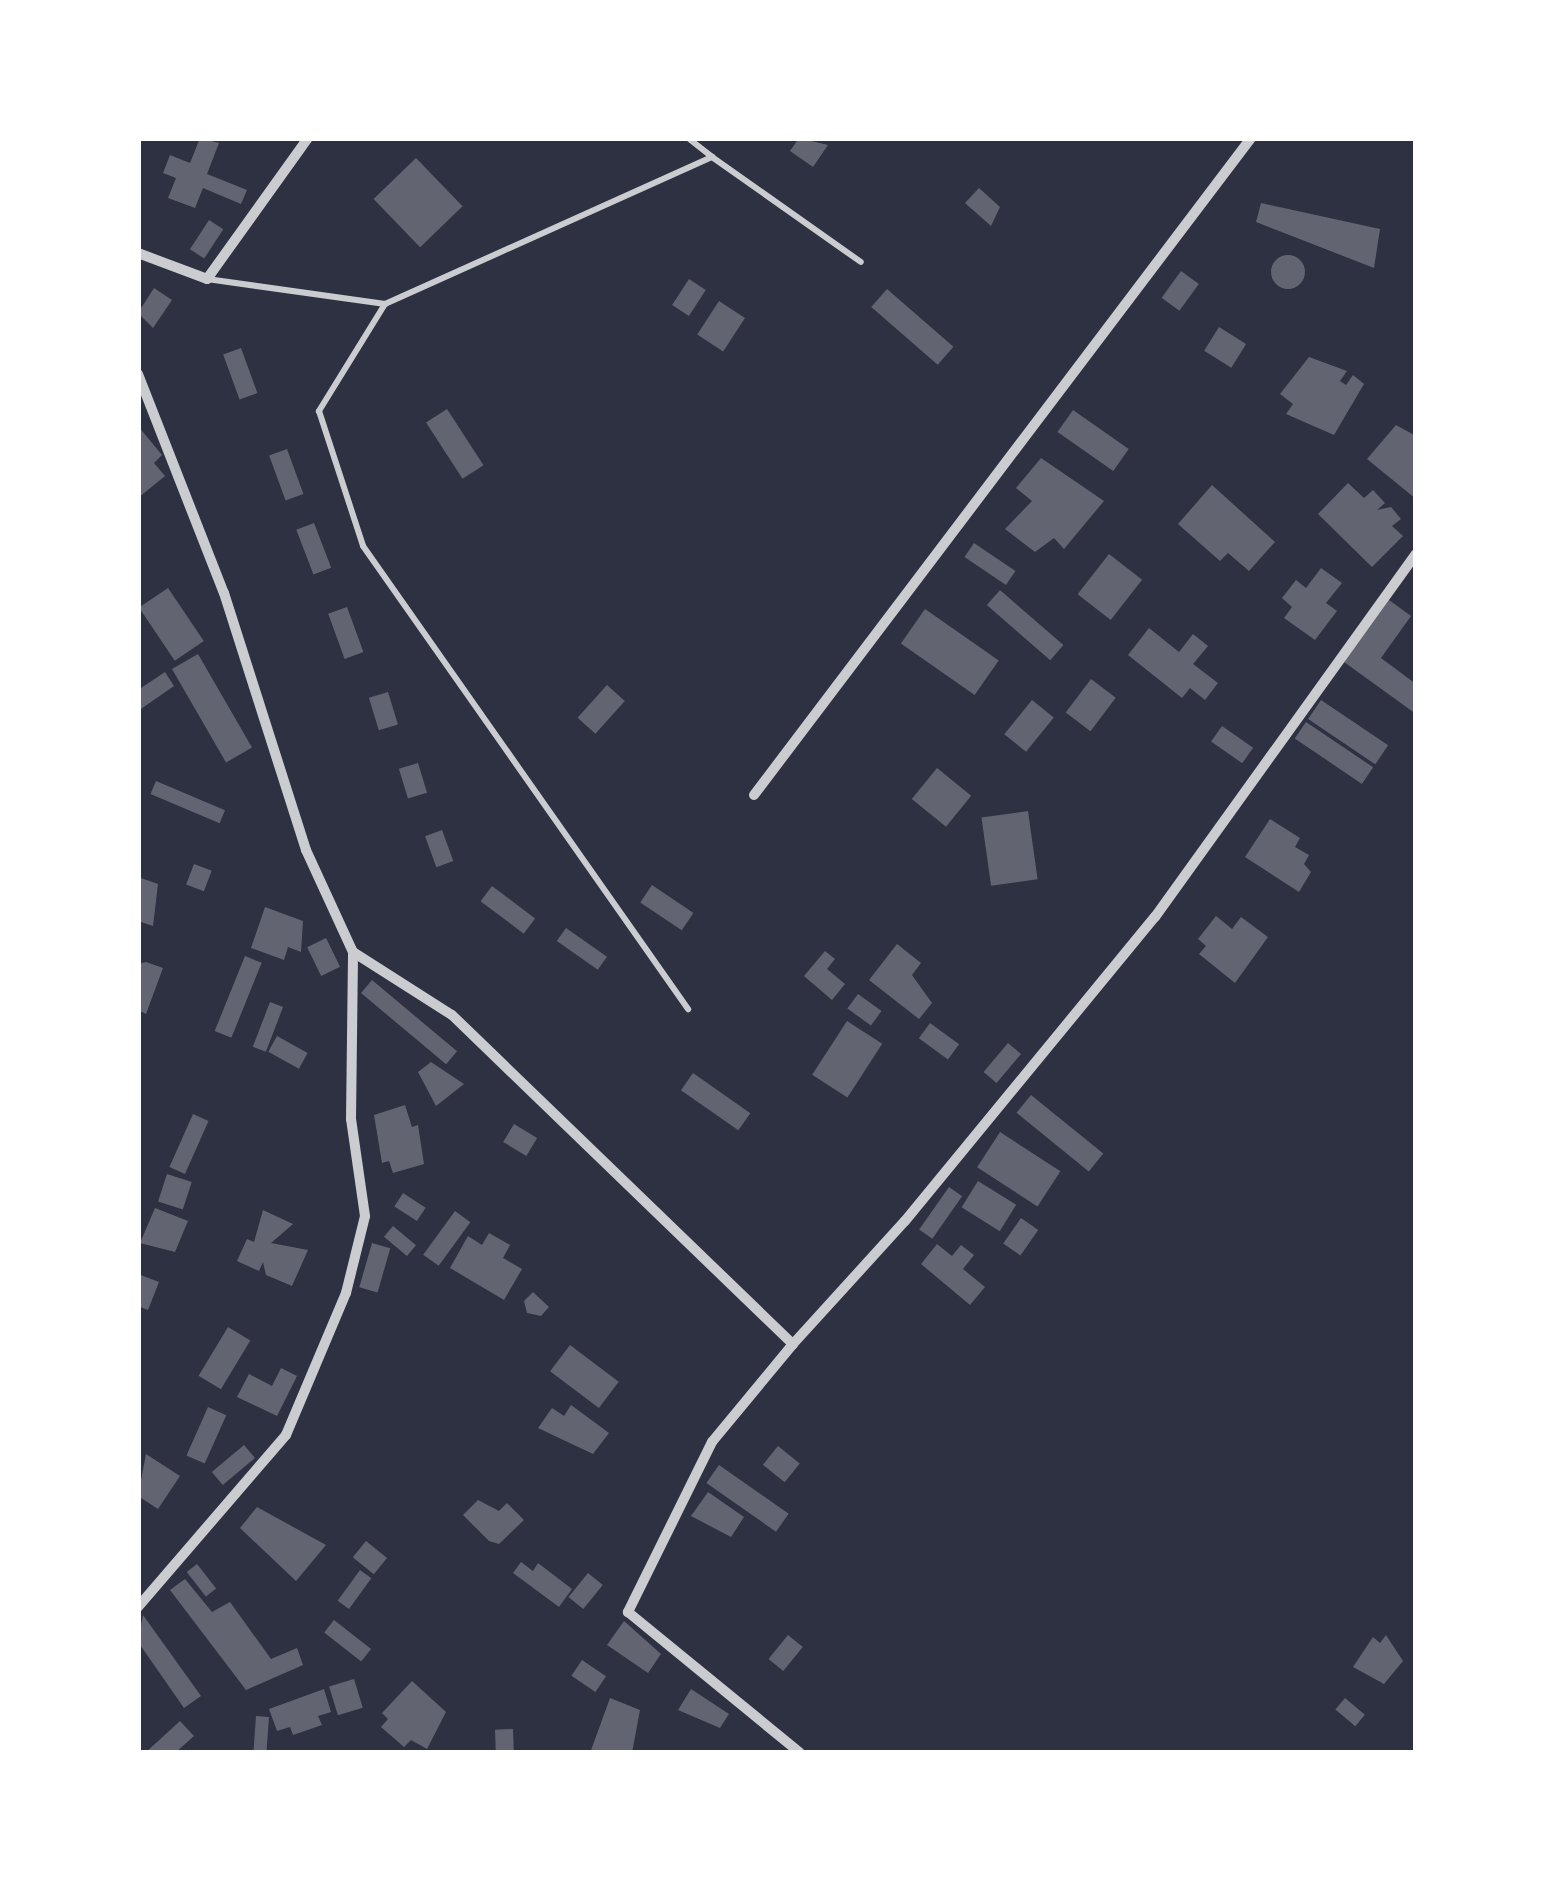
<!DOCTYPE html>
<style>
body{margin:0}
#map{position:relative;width:1554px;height:1891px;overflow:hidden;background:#2d3142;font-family:Literata,serif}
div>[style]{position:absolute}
.building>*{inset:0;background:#626471;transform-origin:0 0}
.round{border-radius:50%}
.service>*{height:6px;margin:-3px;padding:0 3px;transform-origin:3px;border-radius:3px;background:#caccd0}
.minor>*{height:10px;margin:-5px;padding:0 5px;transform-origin:5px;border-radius:5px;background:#caccd0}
span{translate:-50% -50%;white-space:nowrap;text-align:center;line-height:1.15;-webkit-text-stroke:9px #fff;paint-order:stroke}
.frame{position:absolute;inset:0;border:141px solid #fff;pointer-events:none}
</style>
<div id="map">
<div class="building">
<div style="clip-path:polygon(200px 138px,219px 143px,207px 174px,247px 190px,241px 204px,203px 188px,195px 208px,168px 198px,176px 178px,163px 173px,170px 155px,190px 163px)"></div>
<div style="clip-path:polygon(799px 138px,828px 145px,813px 167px,790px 151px)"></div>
<div style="left:416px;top:158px;width:67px;height:59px;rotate:46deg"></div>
<div style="clip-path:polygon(979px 188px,1000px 207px,991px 226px,965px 203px)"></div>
<div style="clip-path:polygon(1261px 203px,1380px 229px,1374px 268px,1256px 222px)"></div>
<div style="left:209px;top:220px;width:17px;height:35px;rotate:33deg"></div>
<div class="round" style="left:1271px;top:255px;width:34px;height:34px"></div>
<div style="left:1181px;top:271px;width:22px;height:33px;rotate:36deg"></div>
<div style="left:689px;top:279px;width:20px;height:31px;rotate:33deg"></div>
<div style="clip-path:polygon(154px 288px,172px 300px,153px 328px,138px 313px)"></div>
<div style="left:887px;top:289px;width:88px;height:24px;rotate:41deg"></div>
<div style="left:719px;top:301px;width:31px;height:40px;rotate:33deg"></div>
<div style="left:1219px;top:327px;width:32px;height:28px;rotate:32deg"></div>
<div style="left:241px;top:348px;width:48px;height:19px;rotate:70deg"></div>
<div style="clip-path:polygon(1309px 357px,1347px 371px,1340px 381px,1346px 385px,1353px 375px,1364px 384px,1334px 435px,1286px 414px,1293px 404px,1280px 394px)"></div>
<div style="left:447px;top:409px;width:67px;height:25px;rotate:57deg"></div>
<div style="left:1073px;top:410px;width:68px;height:27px;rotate:35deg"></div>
<div style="clip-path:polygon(1396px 425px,1416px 436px,1416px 499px,1367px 459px)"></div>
<div style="clip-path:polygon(138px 426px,162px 455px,154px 463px,165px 476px,138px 498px)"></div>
<div style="left:287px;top:449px;width:48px;height:19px;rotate:70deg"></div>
<div style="clip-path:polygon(1041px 458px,1104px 501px,1064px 549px,1054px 538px,1035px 552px,1005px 529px,1032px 501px,1016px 488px)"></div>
<div style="clip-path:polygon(1348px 483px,1364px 498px,1373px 490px,1385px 503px,1377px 510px,1391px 507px,1401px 519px,1392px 526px,1403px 536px,1372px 567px,1318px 514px)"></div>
<div style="clip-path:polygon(1212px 485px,1275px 542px,1249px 571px,1228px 553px,1220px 561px,1178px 524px)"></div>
<div style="left:314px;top:523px;width:48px;height:19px;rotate:69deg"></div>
<div style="left:974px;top:543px;width:50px;height:17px;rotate:34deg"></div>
<div style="left:1109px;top:554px;width:42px;height:51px;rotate:38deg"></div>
<div style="clip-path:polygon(1321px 568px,1342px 583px,1326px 603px,1337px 611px,1315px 640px,1284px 618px,1292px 607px,1282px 598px,1296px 580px,1306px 588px)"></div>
<div style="left:168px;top:588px;width:64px;height:35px;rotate:56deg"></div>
<div style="left:1000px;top:590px;width:84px;height:20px;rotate:41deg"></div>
<div style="clip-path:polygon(1389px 600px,1411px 616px,1381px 658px,1416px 684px,1416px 714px,1344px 662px)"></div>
<div style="left:347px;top:607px;width:48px;height:20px;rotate:70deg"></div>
<div style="left:925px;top:609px;width:90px;height:42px;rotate:35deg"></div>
<div style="clip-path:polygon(1149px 628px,1179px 652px,1193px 634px,1208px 646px,1193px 664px,1218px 683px,1205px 700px,1190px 688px,1182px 698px,1128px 655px)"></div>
<div style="left:198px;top:654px;width:108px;height:30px;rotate:60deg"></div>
<div style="clip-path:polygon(165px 672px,174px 686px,138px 711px,138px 690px)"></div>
<div style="left:1091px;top:679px;width:31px;height:42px;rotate:37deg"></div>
<div style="left:607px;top:685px;width:24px;height:44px;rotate:42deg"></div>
<div style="left:388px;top:692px;width:34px;height:20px;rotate:73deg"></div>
<div style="left:1032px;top:700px;width:28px;height:44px;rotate:39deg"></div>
<div style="left:1321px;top:700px;width:81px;height:23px;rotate:34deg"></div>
<div style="left:1306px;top:722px;width:81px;height:20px;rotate:34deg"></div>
<div style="left:1222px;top:726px;width:38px;height:19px;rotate:35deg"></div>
<div style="left:418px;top:763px;width:31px;height:20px;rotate:73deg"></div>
<div style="left:937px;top:768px;width:44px;height:40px;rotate:39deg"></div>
<div style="left:156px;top:781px;width:75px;height:14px;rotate:23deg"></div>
<div style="left:1028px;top:811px;width:69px;height:47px;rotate:82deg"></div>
<div style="clip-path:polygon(1270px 819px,1300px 838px,1295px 847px,1309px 855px,1304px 864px,1311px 872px,1299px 892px,1245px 857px)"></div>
<div style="left:442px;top:830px;width:33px;height:18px;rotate:70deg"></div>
<div style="left:194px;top:864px;width:19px;height:22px;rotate:21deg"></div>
<div style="clip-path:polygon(138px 877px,158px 884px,153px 926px,138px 921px)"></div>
<div style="left:652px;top:885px;width:50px;height:21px;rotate:34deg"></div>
<div style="left:492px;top:886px;width:54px;height:19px;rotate:37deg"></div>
<div style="clip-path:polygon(265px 907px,303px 921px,301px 952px,288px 947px,284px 960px,251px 948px)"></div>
<div style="clip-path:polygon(1216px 916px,1232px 929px,1241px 917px,1268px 937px,1235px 983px,1199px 954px,1206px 946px,1198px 939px)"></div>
<div style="left:566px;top:928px;width:50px;height:16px;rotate:35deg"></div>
<div style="left:326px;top:938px;width:32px;height:21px;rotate:64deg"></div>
<div style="clip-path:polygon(897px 944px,921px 963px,912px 975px,932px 1003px,919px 1019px,869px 980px)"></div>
<div style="clip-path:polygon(825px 951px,835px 959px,827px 969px,845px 984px,832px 1000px,804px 976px)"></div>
<div style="left:245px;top:956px;width:18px;height:81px;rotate:22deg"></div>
<div style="clip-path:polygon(146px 962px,163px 968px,146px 1014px,138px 1010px,138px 964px)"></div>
<div style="left:372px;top:980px;width:111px;height:17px;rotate:40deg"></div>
<div style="left:858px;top:994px;width:29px;height:18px;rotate:36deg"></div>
<div style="left:270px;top:1002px;width:14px;height:48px;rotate:21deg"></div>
<div style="left:847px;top:1021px;width:42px;height:64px;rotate:33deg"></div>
<div style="left:930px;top:1023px;width:36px;height:19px;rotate:36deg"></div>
<div style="left:277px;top:1036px;width:35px;height:18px;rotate:29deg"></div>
<div style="left:1008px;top:1043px;width:17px;height:38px;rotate:40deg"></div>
<div style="clip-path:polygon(431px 1062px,464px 1084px,436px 1106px,418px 1072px)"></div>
<div style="left:693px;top:1073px;width:70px;height:21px;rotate:35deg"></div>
<div style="left:1031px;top:1095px;width:93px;height:23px;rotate:39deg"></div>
<div style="clip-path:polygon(405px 1105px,412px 1127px,418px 1125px,424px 1164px,393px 1173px,389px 1161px,382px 1163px,374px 1115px)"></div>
<div style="left:193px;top:1114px;width:17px;height:58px;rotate:24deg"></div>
<div style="left:514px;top:1124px;width:27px;height:21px;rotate:31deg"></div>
<div style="left:1000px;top:1132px;width:72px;height:42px;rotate:33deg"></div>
<div style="left:167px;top:1174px;width:26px;height:29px;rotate:18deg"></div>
<div style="left:978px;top:1181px;width:45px;height:31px;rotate:32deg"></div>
<div style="left:949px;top:1187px;width:16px;height:52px;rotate:35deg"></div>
<div style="left:403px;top:1193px;width:27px;height:16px;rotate:33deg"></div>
<div style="clip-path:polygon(155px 1208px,188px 1221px,175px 1252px,140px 1243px)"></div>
<div style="clip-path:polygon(263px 1210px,293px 1224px,271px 1243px,308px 1250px,292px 1286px,266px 1275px,263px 1262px,259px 1271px,237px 1261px,247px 1239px,254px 1242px)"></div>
<div style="left:455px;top:1211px;width:19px;height:54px;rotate:36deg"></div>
<div style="left:1021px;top:1218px;width:21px;height:31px;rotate:35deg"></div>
<div style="left:393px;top:1226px;width:30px;height:14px;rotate:40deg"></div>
<div style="clip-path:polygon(489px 1233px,510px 1245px,503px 1258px,522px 1269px,504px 1300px,450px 1268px,468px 1236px,482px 1245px)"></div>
<div style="left:372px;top:1243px;width:19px;height:46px;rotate:16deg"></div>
<div style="clip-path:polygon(937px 1244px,952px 1256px,961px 1245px,974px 1255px,963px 1269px,985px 1287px,970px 1305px,921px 1264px)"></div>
<div style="clip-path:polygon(138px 1274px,159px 1282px,148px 1310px,138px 1306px)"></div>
<div style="clip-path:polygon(533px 1292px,549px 1307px,541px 1316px,527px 1313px,524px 1301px)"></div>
<div style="left:228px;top:1327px;width:26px;height:57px;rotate:31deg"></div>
<div style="left:570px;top:1345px;width:61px;height:33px;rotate:37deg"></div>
<div style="clip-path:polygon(281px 1368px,297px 1376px,277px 1416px,237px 1397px,249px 1374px,272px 1386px)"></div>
<div style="clip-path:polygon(571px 1405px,609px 1433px,593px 1454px,538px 1428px,552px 1408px,564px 1416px)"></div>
<div style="left:208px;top:1407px;width:20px;height:53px;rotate:24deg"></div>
<div style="left:244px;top:1445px;width:17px;height:42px;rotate:50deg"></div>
<div style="left:778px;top:1446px;width:28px;height:24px;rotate:39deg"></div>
<div style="clip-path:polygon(146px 1454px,180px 1476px,158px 1509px,138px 1496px)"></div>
<div style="left:719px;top:1465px;width:85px;height:22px;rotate:35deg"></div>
<div style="clip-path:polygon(708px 1492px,744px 1517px,731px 1537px,691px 1516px)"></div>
<div style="clip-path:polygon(478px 1500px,499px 1511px,507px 1503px,524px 1520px,499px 1544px,489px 1541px,463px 1515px)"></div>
<div style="clip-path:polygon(257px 1507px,326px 1545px,296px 1581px,240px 1528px)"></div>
<div style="left:366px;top:1541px;width:27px;height:21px;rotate:39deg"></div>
<div style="clip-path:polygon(521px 1562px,533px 1571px,538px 1563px,572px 1589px,559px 1607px,513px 1573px)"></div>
<div style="left:197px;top:1564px;width:31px;height:13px;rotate:52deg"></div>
<div style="left:360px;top:1570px;width:14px;height:38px;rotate:36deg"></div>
<div style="left:588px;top:1573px;width:19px;height:31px;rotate:39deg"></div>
<div style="clip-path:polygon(185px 1579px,212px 1612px,230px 1602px,271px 1659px,297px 1648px,303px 1665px,246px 1690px,170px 1590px)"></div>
<div style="clip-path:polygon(143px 1615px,201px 1696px,184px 1708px,138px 1642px)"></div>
<div style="left:334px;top:1620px;width:47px;height:16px;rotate:38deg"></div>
<div style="clip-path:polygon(624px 1621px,661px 1654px,648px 1673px,607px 1645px)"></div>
<div style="left:788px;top:1635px;width:19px;height:31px;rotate:39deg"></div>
<div style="clip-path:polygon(1386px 1635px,1403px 1661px,1384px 1684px,1353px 1667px,1373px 1637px,1380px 1643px)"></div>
<div style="left:582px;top:1660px;width:29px;height:19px;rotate:34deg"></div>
<div style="left:354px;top:1679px;width:30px;height:26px;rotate:73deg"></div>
<div style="clip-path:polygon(412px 1681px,446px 1712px,427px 1749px,411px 1740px,404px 1747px,381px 1727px,388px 1719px,382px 1713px)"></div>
<div style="clip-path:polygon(324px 1689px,331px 1712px,318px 1716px,322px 1725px,293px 1735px,290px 1727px,277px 1731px,269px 1709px)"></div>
<div style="clip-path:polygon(691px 1689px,729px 1714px,720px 1728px,678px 1710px)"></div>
<div style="clip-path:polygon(610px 1698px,640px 1710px,632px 1753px,590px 1753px)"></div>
<div style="left:1345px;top:1698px;width:26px;height:15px;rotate:40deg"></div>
<div style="left:256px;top:1716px;width:13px;height:37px;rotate:4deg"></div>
<div style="clip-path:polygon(180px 1721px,194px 1736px,175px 1753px,145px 1753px)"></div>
<div style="left:513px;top:1729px;width:24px;height:18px;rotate:88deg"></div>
</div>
<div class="service">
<div style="left:688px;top:138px;width:31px;rotate:38deg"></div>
<div style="left:207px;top:279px;width:180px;rotate:8deg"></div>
<div style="left:385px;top:304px;width:359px;rotate:-24.2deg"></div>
<div style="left:712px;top:157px;width:182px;rotate:35.2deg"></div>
<div style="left:385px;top:304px;width:126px;rotate:121.7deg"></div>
<div style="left:319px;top:411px;width:142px;rotate:71.9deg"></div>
<div style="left:363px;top:546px;width:566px;rotate:54.93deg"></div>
</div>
<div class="minor">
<div style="left:138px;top:253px;width:74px;rotate:20.6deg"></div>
<div style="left:207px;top:279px;width:173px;rotate:-54.4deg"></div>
<div style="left:138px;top:374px;width:235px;rotate:68.6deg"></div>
<div style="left:224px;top:593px;width:270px;rotate:72.3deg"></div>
<div style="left:306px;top:850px;width:112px;rotate:65.3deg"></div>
<div style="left:353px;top:952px;width:117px;rotate:32.5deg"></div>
<div style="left:452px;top:1015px;width:474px;rotate:44deg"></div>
<div style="left:793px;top:1344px;width:166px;rotate:-47.7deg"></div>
<div style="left:905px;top:1221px;width:394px;rotate:-50.6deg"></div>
<div style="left:1155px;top:917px;width:447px;rotate:-54.3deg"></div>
<div style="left:754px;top:795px;width:824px;rotate:-52.89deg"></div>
<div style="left:793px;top:1344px;width:127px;rotate:129.6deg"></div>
<div style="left:712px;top:1442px;width:190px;rotate:116.3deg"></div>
<div style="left:628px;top:1612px;width:222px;rotate:39.3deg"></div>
<div style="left:138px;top:1607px;width:227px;rotate:-49.3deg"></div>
<div style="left:286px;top:1435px;width:154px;rotate:-67.1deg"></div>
<div style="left:346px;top:1293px;width:79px;rotate:-76.1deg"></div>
<div style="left:365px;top:1216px;width:98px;rotate:-98.2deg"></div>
<div style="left:351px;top:1119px;width:167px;rotate:-89.3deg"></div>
</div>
<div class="frame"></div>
</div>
